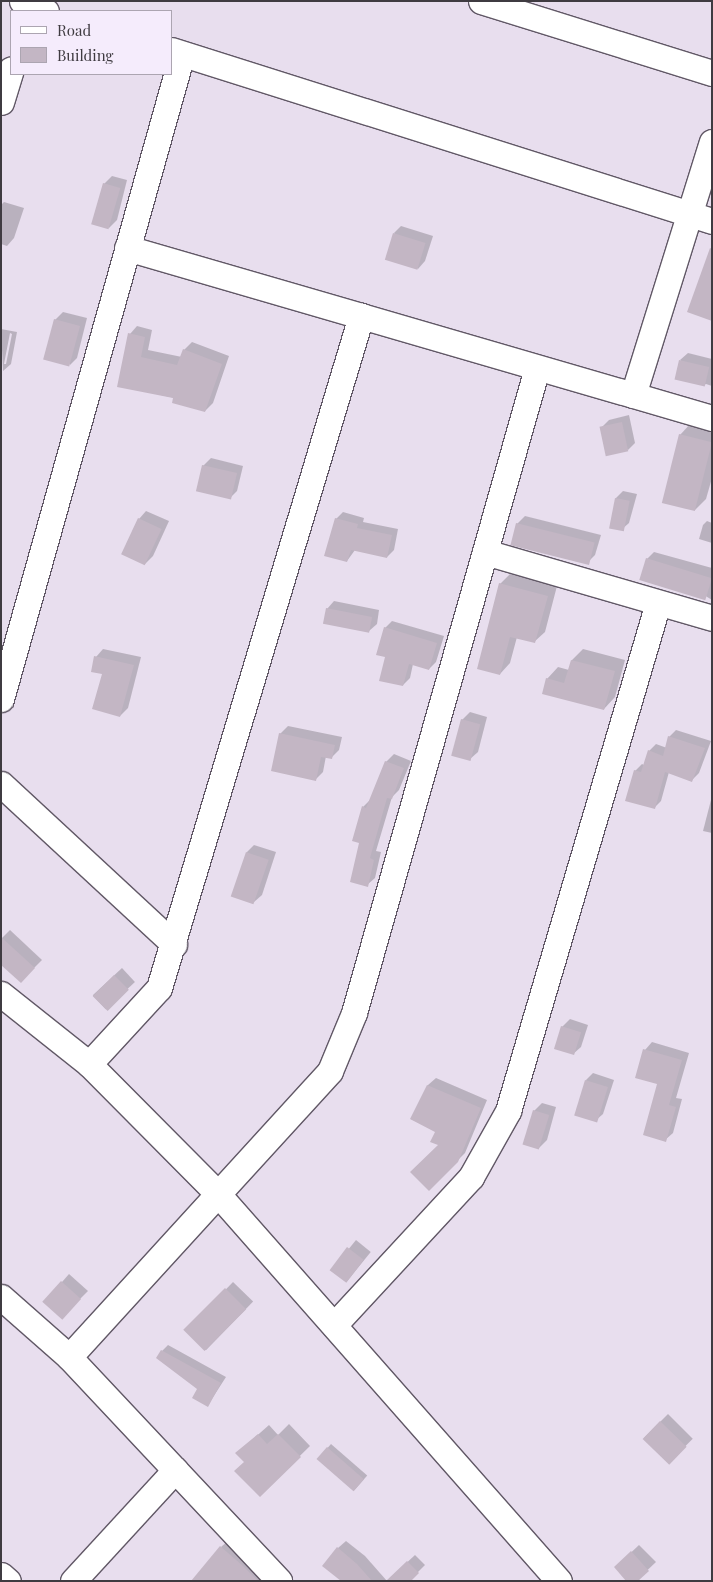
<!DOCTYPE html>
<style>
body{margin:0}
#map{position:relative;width:713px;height:1582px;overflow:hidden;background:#e8deee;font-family:"Playfair Display",serif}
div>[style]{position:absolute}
.shadow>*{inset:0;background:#0003;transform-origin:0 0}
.building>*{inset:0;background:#c3b6c4;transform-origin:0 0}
.roads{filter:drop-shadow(1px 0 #615866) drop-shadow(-1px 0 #615866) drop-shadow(0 1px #615866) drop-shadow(0 -1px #615866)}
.minor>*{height:25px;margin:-12.5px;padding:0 12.5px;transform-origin:12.5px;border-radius:12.5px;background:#fff}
span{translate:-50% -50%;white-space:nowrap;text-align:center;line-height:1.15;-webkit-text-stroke:4px #f5ecfc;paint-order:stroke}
.frame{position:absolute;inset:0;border:2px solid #3f3b41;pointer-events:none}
.legend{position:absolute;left:10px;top:10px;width:162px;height:65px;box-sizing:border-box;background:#f5ecfc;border:1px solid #aca5b1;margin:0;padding:6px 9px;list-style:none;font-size:15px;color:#3f3b41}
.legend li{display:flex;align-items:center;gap:10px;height:25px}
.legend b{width:25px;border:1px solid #aca5b1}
</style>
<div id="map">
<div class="shadow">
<div style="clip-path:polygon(112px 176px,127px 180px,117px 220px,109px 228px,104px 184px)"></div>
<div style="clip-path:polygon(4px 202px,24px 208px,14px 238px,7px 246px,1px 244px,1px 205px)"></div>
<div style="clip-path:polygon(401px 226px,433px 236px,425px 261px,418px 269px,394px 233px)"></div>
<div style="clip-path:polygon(63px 312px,87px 318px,77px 358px,70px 365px,55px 320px)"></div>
<div style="clip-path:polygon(137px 326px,152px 330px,148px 350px,182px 357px,184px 350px,192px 342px,229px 356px,213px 403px,205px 411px,175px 398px,119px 386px,130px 334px)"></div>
<div style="clip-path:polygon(evenodd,1px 329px,17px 332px,11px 364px,3px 371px,1px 329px,10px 333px,12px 334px,6px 364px,4px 364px,10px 333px)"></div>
<div style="clip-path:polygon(688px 353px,712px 359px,712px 386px,706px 384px,704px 385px,680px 360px)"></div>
<div style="clip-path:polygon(629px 415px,635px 443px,628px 450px,602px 427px,609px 420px)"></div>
<div style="clip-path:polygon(691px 423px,712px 428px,712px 478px,706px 499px,695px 510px,680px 435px)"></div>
<div style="clip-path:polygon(211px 458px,243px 466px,237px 491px,230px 498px,203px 466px)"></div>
<div style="clip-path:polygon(623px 491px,637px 494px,629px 523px,621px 530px,616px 498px)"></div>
<div style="clip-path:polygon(146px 511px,169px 521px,153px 556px,145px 564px,139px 519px)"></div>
<div style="clip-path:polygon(343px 512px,364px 518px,363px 522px,398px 529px,394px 550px,387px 557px,355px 550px,347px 561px,336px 519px)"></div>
<div style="clip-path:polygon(525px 516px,601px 535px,595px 555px,588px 562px,517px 524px)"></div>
<div style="clip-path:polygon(707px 521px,712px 523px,712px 543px,699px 539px,703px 525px)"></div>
<div style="clip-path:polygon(654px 552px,712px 568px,712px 600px,647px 559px)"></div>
<div style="clip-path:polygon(510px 574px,557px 586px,545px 632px,534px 642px,517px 637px,510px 663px,500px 674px,500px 584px)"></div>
<div style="clip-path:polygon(334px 601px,379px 610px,377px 624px,369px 631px,327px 609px)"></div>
<div style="clip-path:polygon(392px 621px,444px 636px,436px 662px,429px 669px,413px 664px,410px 678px,403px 685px,386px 657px,385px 628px)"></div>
<div style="clip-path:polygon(103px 649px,141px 657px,128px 708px,120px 716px,96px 657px)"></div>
<div style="clip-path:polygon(583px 649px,625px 660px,615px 697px,604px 709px,547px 679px,558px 667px,569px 670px,572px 660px)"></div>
<div style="clip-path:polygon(470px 712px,487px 717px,478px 752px,470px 759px,462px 720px)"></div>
<div style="clip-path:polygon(288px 726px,342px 737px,339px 750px,331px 758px,326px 756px,323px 772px,316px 779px,280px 734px)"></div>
<div style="clip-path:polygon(676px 730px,711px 741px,699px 773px,692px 780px,669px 772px,661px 801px,654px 808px,635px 771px,642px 764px,644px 765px,649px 751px,656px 744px,667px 748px,669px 737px)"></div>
<div style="clip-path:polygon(394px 754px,411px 761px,399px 790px,392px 797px,376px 851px,381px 852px,375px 878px,367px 885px,361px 842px,363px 807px,371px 799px,386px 762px)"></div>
<div style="clip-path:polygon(712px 796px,712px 833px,703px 831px)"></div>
<div style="clip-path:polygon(254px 845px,276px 852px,262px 895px,254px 902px,247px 852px)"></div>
<div style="clip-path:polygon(10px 930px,42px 960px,21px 981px,1px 939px)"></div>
<div style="left:122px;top:968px;width:19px;height:40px;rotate:47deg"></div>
<div style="clip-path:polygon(570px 1019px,588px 1025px,581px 1047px,573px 1054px,562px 1027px)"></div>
<div style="clip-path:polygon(652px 1042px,689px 1053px,676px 1098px,682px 1099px,673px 1133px,665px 1140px,658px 1083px,645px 1050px)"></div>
<div style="clip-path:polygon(593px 1073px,614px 1080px,603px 1114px,595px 1121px,586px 1080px)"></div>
<div style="clip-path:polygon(436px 1078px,487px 1100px,465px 1153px,429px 1189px,440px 1144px,436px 1131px,411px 1119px,428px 1085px)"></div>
<div style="clip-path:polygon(542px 1103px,556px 1107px,547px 1140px,539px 1148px,534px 1111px)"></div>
<div style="left:356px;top:1240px;width:19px;height:38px;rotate:39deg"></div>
<div style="clip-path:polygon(69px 1274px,88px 1291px,62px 1317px,62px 1282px)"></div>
<div style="left:233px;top:1282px;width:28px;height:68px;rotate:44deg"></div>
<div style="clip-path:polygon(168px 1345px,226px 1377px,208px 1405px,199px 1388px,162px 1351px)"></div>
<div style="left:668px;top:1414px;width:35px;height:34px;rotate:45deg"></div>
<div style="clip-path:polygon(289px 1424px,310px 1446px,260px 1495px,245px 1462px,237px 1453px,269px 1425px,278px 1435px)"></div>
<div style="left:331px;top:1444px;width:48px;height:20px;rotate:41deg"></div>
<div style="clip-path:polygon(229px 1540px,272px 1581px,235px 1581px,221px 1547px)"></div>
<div style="clip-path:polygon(346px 1541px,365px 1556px,387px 1581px,343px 1581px,338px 1548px)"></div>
<div style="clip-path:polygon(639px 1545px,656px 1562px,636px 1581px,623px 1560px)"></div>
<div style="clip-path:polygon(415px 1555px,425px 1565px,409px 1581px,387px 1581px)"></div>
</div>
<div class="building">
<div style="left:103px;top:183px;width:18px;height:43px;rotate:16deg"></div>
<div style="left:393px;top:233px;width:34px;height:28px;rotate:17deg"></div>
<div style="clip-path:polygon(710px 248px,712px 249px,712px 321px,687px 312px)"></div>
<div style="left:54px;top:319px;width:27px;height:42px;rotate:15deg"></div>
<div style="clip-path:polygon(128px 333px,145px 337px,141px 357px,177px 365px,183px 349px,222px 364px,205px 412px,172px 403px,173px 398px,117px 387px)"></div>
<div style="left:679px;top:360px;width:31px;height:20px;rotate:13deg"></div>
<div style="left:622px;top:422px;width:30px;height:23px;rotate:78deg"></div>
<div style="left:679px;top:434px;width:34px;height:71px;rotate:14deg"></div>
<div style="left:202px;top:465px;width:36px;height:27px;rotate:13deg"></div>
<div style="left:615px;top:498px;width:15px;height:31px;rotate:11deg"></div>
<div style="left:138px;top:518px;width:26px;height:40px;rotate:25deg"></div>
<div style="clip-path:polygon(335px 518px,358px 524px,357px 528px,392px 535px,387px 558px,351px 550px,347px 562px,324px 556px)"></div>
<div style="left:516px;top:523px;width:81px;height:23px;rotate:14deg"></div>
<div style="left:646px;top:558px;width:69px;height:23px;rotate:17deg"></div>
<div style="clip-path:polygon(499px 583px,548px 596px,535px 643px,510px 637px,500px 675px,477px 669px)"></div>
<div style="left:326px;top:608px;width:47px;height:16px;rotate:11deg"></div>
<div style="clip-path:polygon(384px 627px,437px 643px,429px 670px,409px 664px,403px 686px,379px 681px,385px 657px,376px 655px)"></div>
<div style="clip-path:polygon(94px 656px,134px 665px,120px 717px,92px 709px,102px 674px,91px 672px)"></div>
<div style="clip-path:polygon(571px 660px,615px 671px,604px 710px,542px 694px,546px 678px,564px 683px)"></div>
<div style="left:461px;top:719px;width:20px;height:38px;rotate:15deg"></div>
<div style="clip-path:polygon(279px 733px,335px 745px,332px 759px,321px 757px,316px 781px,271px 771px)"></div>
<div style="clip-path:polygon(668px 736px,705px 748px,692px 782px,665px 772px,655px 809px,625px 801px,634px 770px,641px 772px,648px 750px,663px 756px)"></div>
<div style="clip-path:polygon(385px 761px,404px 768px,392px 799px,387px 798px,370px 858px,374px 860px,368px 887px,350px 882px,359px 843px,352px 841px,362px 806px,366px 808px)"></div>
<div style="left:246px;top:852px;width:24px;height:47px;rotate:19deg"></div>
<div style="clip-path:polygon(1px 937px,35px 968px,21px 983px,1px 965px)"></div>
<div style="left:114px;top:975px;width:21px;height:30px;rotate:45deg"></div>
<div style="left:561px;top:1026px;width:21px;height:24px;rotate:17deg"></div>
<div style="clip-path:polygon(643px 1049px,682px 1060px,669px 1105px,676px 1107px,666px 1142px,643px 1135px,657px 1084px,635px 1078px)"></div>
<div style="left:585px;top:1080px;width:24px;height:37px;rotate:17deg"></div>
<div style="clip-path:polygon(427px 1085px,481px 1108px,458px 1162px,429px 1191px,410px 1172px,438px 1145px,430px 1142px,435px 1132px,410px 1119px)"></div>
<div style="left:533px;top:1110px;width:17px;height:36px;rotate:17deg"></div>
<div style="left:347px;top:1247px;width:21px;height:29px;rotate:37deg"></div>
<div style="left:61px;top:1281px;width:27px;height:28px;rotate:42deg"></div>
<div style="left:225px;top:1288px;width:30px;height:59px;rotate:45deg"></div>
<div style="clip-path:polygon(161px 1350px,221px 1383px,208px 1407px,192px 1398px,197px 1389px,156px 1358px)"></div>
<div style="left:660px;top:1421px;width:37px;height:25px;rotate:44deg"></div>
<div style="clip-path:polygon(258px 1434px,267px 1444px,278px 1434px,301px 1457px,260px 1497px,234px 1471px,244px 1462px,235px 1453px)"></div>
<div style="left:327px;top:1447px;width:49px;height:16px;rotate:41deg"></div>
<div style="clip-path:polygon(220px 1546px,243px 1566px,258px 1581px,191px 1581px)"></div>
<div style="clip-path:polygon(337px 1547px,357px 1564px,372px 1581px,341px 1581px,322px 1566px)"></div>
<div style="clip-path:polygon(631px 1551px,649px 1571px,638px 1581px,626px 1581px,614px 1567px)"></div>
<div style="clip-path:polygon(407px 1561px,419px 1573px,411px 1581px,386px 1581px)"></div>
</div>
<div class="roads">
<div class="minor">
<div style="left:22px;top:1px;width:26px;rotate:23deg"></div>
<div style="left:481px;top:1px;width:242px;rotate:17.3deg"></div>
<div style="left:171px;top:50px;width:567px;rotate:17.54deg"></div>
<div style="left:1px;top:102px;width:34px;rotate:-73deg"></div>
<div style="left:127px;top:248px;width:609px;rotate:16.2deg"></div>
<div style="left:633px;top:395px;width:265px;rotate:-72.7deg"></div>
<div style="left:485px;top:552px;width:236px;rotate:16.2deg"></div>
<div style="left:1px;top:699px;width:670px;rotate:-74.32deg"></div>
<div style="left:1px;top:784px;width:236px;rotate:42.8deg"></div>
<div style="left:1px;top:994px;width:112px;rotate:38.5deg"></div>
<div style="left:89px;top:1064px;width:182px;rotate:45.2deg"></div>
<div style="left:217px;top:1193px;width:517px;rotate:48.61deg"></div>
<div style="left:89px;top:1064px;width:103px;rotate:-47.4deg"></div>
<div style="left:159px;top:988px;width:702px;rotate:-73.27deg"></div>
<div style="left:1px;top:1297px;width:91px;rotate:41.4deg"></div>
<div style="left:69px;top:1357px;width:307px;rotate:46.8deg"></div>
<div style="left:334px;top:1325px;width:202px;rotate:-47.2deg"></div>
<div style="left:471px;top:1177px;width:76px;rotate:-60.7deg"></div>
<div style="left:508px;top:1111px;width:530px;rotate:-73.55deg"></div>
<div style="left:69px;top:1357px;width:387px;rotate:-47.6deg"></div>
<div style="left:330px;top:1071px;width:63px;rotate:-67.5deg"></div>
<div style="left:354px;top:1013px;width:670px;rotate:-74.16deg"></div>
<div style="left:1px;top:1575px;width:9px;rotate:41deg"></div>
<div style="left:73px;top:1581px;width:151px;rotate:-47.4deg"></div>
</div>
</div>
<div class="frame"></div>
<ul class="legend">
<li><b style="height:6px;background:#fff"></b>Road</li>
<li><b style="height:14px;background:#c3b6c4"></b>Building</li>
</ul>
</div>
